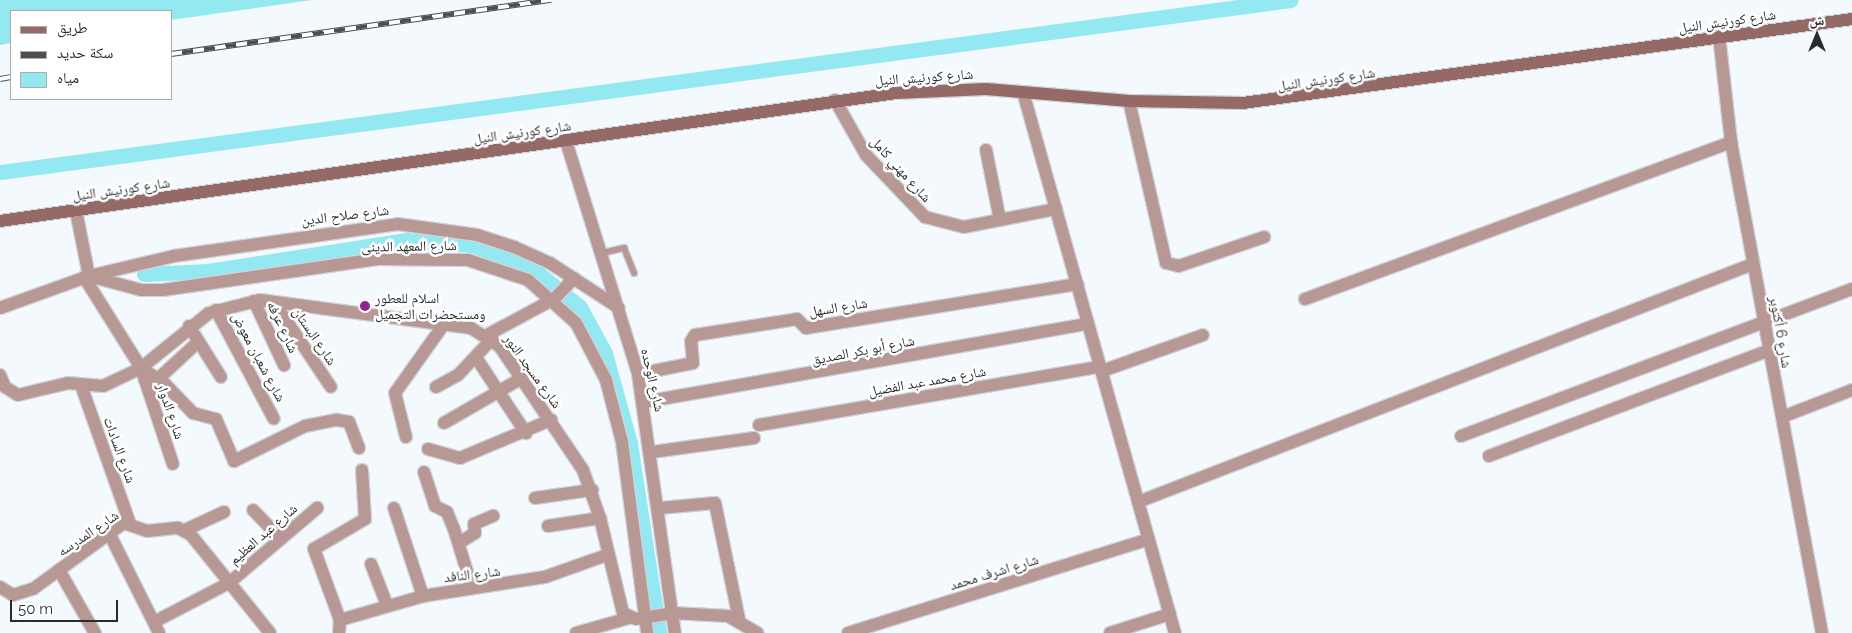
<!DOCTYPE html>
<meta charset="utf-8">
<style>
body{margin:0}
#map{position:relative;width:1852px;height:633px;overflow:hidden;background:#f4f9fe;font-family:Raleway,"Noto Naskh Arabic",sans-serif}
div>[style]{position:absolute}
.water>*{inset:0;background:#93e8f2}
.canal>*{height:15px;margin:-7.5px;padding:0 7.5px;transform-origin:7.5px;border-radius:7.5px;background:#93e8f2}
.roads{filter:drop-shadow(1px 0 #d0d4d9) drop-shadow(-1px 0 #d0d4d9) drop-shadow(0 1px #d0d4d9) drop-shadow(0 -1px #d0d4d9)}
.lane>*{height:6px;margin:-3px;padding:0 3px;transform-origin:3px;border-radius:3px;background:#b79895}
.street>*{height:12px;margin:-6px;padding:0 6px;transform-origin:6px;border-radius:6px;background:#b79895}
.secondary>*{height:12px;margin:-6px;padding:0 6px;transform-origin:6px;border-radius:6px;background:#956a66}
.rail>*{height:5.5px;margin-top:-2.75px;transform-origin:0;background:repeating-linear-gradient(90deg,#fff 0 11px,#4d4f52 0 22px);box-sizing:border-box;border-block:1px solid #4d4f52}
.dots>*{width:14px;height:14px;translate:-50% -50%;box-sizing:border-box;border:2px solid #fff;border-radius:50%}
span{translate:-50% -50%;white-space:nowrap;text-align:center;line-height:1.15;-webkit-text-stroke:5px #fff;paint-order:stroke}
.street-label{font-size:14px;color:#2a2c2e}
.poi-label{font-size:14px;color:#2a2c2e}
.left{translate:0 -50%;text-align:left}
.legend{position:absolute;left:10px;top:10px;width:162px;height:90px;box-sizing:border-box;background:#fff;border:1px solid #aaabab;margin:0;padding:6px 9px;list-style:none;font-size:15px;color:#2a2c2e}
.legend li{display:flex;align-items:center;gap:10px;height:25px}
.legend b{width:25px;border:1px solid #aaabab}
.north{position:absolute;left:1792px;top:10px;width:50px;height:50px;-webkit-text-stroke:4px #fff;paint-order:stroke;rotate:0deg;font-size:14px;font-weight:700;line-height:20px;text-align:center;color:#2a2c2e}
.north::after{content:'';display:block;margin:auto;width:18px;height:22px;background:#2a2c2e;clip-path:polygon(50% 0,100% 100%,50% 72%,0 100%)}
.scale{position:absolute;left:10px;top:600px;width:108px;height:22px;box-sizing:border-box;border:2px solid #2a2c2e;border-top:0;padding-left:6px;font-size:15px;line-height:18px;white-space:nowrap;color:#2a2c2e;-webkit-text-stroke:4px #fff;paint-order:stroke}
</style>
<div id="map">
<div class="water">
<div style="clip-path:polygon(0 0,312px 0,171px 20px,171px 11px,11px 11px,11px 43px,0 45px)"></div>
</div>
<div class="canal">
<div style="left:0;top:172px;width:1302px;rotate:-7.59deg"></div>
<div style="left:144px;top:274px;width:64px;rotate:-2.7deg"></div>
<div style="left:208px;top:271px;width:201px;rotate:-8.9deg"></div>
<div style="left:407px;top:240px;width:65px;rotate:4.4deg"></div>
<div style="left:472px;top:245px;width:64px;rotate:21deg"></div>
<div style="left:532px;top:268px;width:62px;rotate:39.1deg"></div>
<div style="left:580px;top:307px;width:52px;rotate:61.5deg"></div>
<div style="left:605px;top:353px;width:93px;rotate:74.5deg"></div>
<div style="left:630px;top:443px;width:192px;rotate:81.3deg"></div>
</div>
<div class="roads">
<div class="lane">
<div style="left:602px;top:253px;width:23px;rotate:-13deg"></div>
<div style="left:624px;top:248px;width:27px;rotate:68deg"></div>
</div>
<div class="street">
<div style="left:1719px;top:36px;width:107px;rotate:83.5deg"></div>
<div style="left:1731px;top:142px;width:499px;rotate:79.5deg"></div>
<div style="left:1023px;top:92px;width:562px;rotate:74.31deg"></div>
<div style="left:835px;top:100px;width:63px;rotate:60.6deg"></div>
<div style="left:866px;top:155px;width:86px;rotate:46.4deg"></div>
<div style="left:925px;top:217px;width:40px;rotate:14.4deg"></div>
<div style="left:964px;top:227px;width:94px;rotate:-11.1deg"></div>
<div style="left:1129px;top:101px;width:166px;rotate:77.1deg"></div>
<div style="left:1166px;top:263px;width:13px;rotate:13deg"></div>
<div style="left:1179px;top:266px;width:90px;rotate:-18.8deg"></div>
<div style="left:566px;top:141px;width:244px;rotate:72.8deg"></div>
<div style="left:638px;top:374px;width:262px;rotate:81.9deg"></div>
<div style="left:986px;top:150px;width:71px;rotate:78.7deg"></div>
<div style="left:76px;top:211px;width:66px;rotate:78.7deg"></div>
<div style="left:89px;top:276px;width:87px;rotate:-13.2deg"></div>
<div style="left:174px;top:256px;width:226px;rotate:-8.1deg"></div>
<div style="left:398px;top:224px;width:80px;rotate:7.9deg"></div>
<div style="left:477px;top:235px;width:39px;rotate:18deg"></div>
<div style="left:514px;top:247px;width:39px;rotate:24deg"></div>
<div style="left:550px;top:263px;width:82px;rotate:33.1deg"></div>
<div style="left:84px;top:277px;width:107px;rotate:57.9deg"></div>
<div style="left:141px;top:368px;width:101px;rotate:71.6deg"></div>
<div style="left:1305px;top:299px;width:454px;rotate:-20.2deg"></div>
<div style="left:254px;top:301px;width:71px;rotate:64.9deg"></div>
<div style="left:274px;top:302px;width:102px;rotate:56.2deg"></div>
<div style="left:0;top:308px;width:95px;rotate:-19.8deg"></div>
<div style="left:89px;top:276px;width:54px;rotate:15.1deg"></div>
<div style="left:141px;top:290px;width:22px"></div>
<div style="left:163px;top:290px;width:217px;rotate:-8.2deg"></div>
<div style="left:378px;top:259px;width:90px;rotate:0.6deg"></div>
<div style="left:468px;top:260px;width:63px;rotate:18.4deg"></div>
<div style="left:528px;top:280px;width:64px;rotate:41.9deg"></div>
<div style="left:576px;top:323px;width:64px;rotate:62.2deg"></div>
<div style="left:606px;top:380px;width:64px;rotate:75.5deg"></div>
<div style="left:622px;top:442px;width:193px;rotate:82.5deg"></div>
<div style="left:216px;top:310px;width:123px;rotate:62deg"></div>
<div style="left:189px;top:326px;width:60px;rotate:57.9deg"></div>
<div style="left:487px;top:335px;width:76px;rotate:-28.2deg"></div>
<div style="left:554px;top:299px;width:29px;rotate:-46deg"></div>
<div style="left:477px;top:359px;width:89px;rotate:56.5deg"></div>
<div style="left:141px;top:368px;width:27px;rotate:33deg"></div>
<div style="left:164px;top:383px;width:42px;rotate:46deg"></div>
<div style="left:193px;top:413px;width:24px;rotate:15deg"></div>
<div style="left:216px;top:419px;width:46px;rotate:66.8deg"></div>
<div style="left:234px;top:461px;width:79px;rotate:-26.2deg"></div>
<div style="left:305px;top:426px;width:33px;rotate:-11deg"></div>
<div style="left:337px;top:420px;width:12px;rotate:9deg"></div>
<div style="left:349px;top:422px;width:28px;rotate:69deg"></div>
<div style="left:1102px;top:371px;width:107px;rotate:-19.6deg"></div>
<div style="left:638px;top:374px;width:56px;rotate:-11.3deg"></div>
<div style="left:693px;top:363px;width:22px;rotate:-95deg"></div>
<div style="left:691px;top:341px;width:7px;rotate:-56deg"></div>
<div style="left:695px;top:335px;width:103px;rotate:-8.9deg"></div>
<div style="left:797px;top:319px;width:13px;rotate:45deg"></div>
<div style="left:806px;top:328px;width:275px;rotate:-9.2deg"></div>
<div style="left:0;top:375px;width:13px;rotate:67deg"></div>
<div style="left:5px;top:387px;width:15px;rotate:32deg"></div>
<div style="left:18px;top:395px;width:51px;rotate:-13.5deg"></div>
<div style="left:68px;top:383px;width:35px;rotate:5deg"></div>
<div style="left:103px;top:386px;width:42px;rotate:-25.3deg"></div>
<div style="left:141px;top:368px;width:87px;rotate:-39deg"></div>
<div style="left:209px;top:313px;width:53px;rotate:-14.3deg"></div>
<div style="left:260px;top:300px;width:213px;rotate:7.6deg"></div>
<div style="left:471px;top:328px;width:35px;rotate:33deg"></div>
<div style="left:500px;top:347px;width:148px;rotate:56deg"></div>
<div style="left:583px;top:470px;width:51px;rotate:70.5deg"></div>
<div style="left:600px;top:518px;width:98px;rotate:76.4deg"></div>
<div style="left:623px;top:613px;width:14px;rotate:25deg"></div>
<div style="left:636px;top:619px;width:36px;rotate:-9deg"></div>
<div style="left:672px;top:613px;width:56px;rotate:3.1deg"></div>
<div style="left:728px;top:616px;width:34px;rotate:30deg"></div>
<div style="left:158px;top:379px;width:54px;rotate:-42.8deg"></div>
<div style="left:436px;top:387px;width:25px;rotate:-29deg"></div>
<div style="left:458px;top:375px;width:50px;rotate:-46.6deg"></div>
<div style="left:82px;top:388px;width:141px;rotate:70.5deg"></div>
<div style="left:644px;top:402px;width:451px;rotate:-10deg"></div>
<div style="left:1782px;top:417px;width:75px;rotate:-21.1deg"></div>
<div style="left:444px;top:423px;width:90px;rotate:-30deg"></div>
<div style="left:759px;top:425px;width:346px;rotate:-9.7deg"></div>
<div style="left:1461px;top:436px;width:418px;rotate:-20.6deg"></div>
<div style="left:406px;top:437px;width:45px;rotate:-104deg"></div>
<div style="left:395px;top:393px;width:85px;rotate:-54.6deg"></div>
<div style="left:428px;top:449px;width:33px;rotate:16deg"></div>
<div style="left:460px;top:458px;width:99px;rotate:-22.7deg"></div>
<div style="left:652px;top:452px;width:103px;rotate:-7.8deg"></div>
<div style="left:1489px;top:456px;width:299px;rotate:-20.7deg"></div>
<div style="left:424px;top:472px;width:36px;rotate:72deg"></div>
<div style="left:435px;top:506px;width:13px;rotate:27deg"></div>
<div style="left:447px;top:512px;width:18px;rotate:68deg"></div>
<div style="left:454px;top:529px;width:62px;rotate:73deg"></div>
<div style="left:535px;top:498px;width:58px;rotate:-8deg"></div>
<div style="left:1138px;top:502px;width:659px;rotate:-21.16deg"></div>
<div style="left:394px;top:508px;width:93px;rotate:71.8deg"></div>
<div style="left:660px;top:508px;width:55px;rotate:-5.2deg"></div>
<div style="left:715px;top:503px;width:118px;rotate:78.3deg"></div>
<div style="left:253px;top:510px;width:40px;rotate:46deg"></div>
<div style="left:548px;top:526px;width:53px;rotate:-8.7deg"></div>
<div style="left:185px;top:530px;width:43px;rotate:-24.8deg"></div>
<div style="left:109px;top:533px;width:112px;rotate:63.4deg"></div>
<div style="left:459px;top:543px;width:19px;rotate:-32deg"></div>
<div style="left:475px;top:533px;width:9px;rotate:-96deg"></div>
<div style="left:474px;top:524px;width:21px;rotate:-23deg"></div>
<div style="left:371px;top:564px;width:44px;rotate:68.7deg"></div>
<div style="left:59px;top:570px;width:73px;rotate:60.3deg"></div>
<div style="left:0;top:587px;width:15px;rotate:32deg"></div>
<div style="left:13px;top:595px;width:21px;rotate:-17deg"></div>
<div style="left:33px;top:589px;width:112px;rotate:-36deg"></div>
<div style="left:124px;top:523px;width:24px;rotate:19deg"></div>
<div style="left:147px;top:531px;width:31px;rotate:-6deg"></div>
<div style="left:178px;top:528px;width:15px;rotate:28deg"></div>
<div style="left:191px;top:535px;width:126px;rotate:51.1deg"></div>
<div style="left:340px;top:620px;width:86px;rotate:-16.1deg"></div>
<div style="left:423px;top:596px;width:123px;rotate:-8.9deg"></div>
<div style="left:545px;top:577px;width:66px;rotate:-19.5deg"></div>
<div style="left:154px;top:622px;width:85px;rotate:-27.5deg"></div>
<div style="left:229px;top:583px;width:116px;rotate:-40.4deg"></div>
<div style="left:339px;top:633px;width:13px;rotate:-86deg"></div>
<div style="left:340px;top:620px;width:76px;rotate:-110.1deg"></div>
<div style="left:314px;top:549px;width:59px;rotate:-30.5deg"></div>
<div style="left:365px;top:519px;width:49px;rotate:-93.5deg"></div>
<div style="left:576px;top:633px;width:55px;rotate:-15.8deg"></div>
<div style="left:848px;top:633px;width:315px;rotate:-17.3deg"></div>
<div style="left:1110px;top:633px;width:63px;rotate:-17.6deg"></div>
</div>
<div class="secondary">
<div style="left:0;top:221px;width:905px;rotate:-8.13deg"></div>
<div style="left:896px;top:93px;width:90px;rotate:-2.5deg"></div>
<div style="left:986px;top:89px;width:144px;rotate:4.8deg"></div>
<div style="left:1129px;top:101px;width:114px;rotate:1deg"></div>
<div style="left:1243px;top:103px;width:615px;rotate:-7.85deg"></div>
</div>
</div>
<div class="rail">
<div style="left:171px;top:54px;width:384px;rotate:-8.1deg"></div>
<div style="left:0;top:79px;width:11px;rotate:-10deg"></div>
</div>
<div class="dots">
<div style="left:365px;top:306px;background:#91268a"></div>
</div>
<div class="street-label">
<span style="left:1727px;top:21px;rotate:-8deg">شارع كورنيش النيل</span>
<span style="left:924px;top:77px;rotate:-4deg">شارع كورنيش النيل</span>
<span style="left:1326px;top:79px;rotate:-8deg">شارع كورنيش النيل</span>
<span style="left:522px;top:132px;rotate:-8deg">شارع كورنيش النيل</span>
<span style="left:901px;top:169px;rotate:48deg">شارع مهني كامل</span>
<span style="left:121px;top:189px;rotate:-8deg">شارع كورنيش النيل</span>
<span style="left:345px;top:215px;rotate:-7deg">شارع صلاح الدين</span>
<span style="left:409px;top:246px;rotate:-1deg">شارع المعهد الدينى</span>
<span style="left:838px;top:307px;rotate:-9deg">شارع السهل</span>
<span style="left:283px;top:327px;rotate:65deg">شارع عرفه</span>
<span style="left:1781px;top:332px;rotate:80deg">شارع 6 أكتوبر</span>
<span style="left:315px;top:336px;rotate:56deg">شارع البستان</span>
<span style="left:863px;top:350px;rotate:-11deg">شارع أبو بكر الصديق</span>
<span style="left:259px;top:357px;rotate:62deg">شارع شعبان معوض</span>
<span style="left:533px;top:371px;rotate:54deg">شارع مسجد النور</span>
<span style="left:653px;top:380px;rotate:77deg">شارع الوحده</span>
<span style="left:927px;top:381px;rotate:-10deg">شارع محمد عبد الفضيل</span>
<span style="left:171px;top:411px;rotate:71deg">شارع الدوار</span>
<span style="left:120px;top:450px;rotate:70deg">شارع السادات</span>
<span style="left:88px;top:533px;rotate:-34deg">شارع المدرسه</span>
<span style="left:263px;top:534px;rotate:-41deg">شارع عبد العظيم</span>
<span style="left:994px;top:572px;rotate:-17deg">شارع اشرف محمد</span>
<span style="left:472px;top:574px;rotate:-7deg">شارع النافد</span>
</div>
<div class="poi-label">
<span class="left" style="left:375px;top:306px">اسلام للعطور<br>ومستحضرات التجميل</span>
</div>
<ul class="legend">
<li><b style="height:6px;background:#956a66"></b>طريق</li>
<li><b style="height:6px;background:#4d4f52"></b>سكة حديد</li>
<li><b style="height:14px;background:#93e8f2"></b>مياه</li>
</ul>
<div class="north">ش</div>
<div class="scale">50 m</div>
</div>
